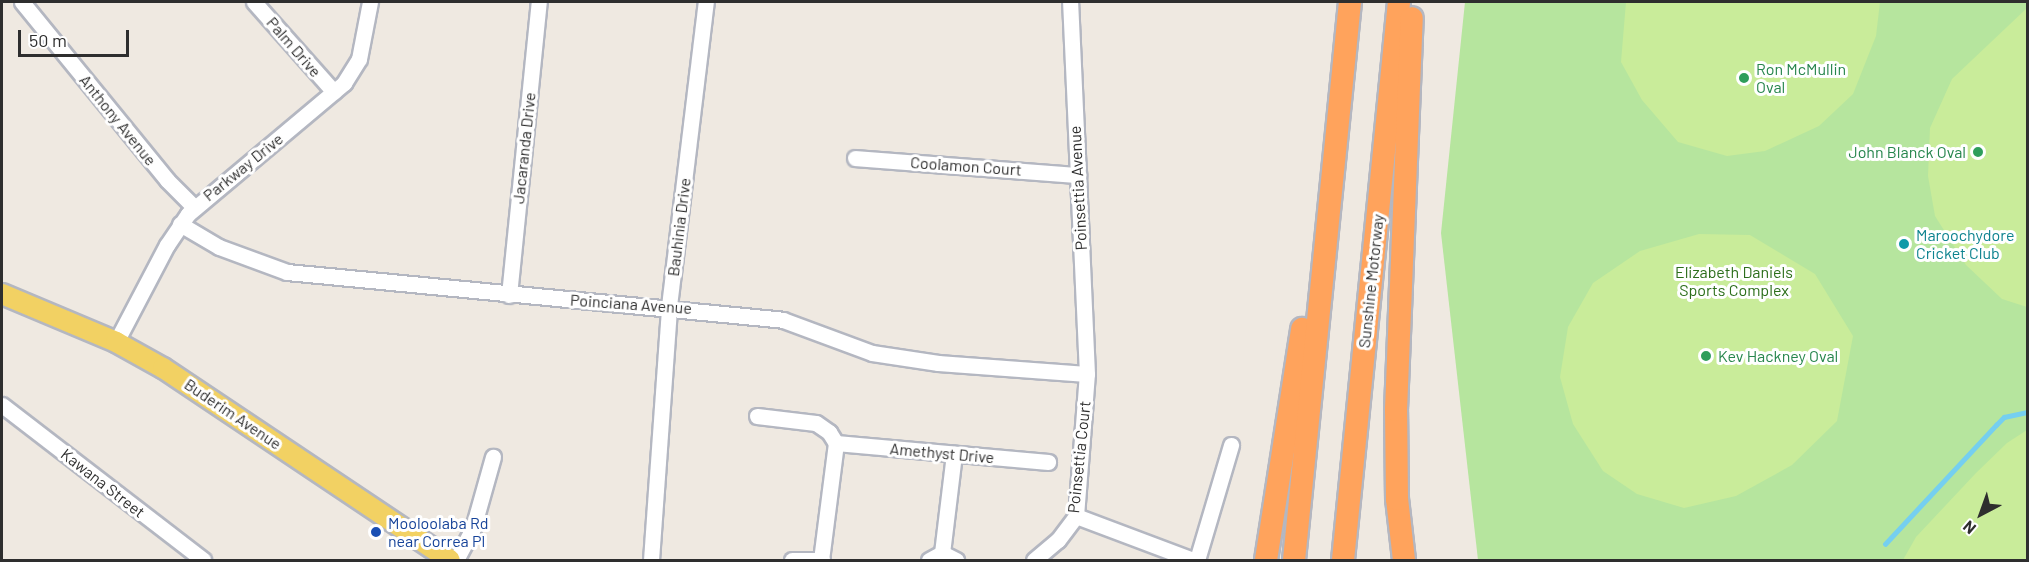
<!DOCTYPE html>
<style>
body{margin:0}
#map{position:relative;width:2029px;height:562px;overflow:hidden;background:#efe9e1;font-family:Barlow,sans-serif}
div>[style]{position:absolute}
.green>*{inset:0;background:#b6e59e}
.pitch>*{inset:0;background:#c9ec9a}
.stream>*{height:4.5px;margin:-2.25px;padding:0 2.25px;transform-origin:2.25px;border-radius:2.25px;background:#75cff0}
.roads{filter:drop-shadow(2px 0 #b4b7c1) drop-shadow(-2px 0 #b4b7c1) drop-shadow(0 2px #b4b7c1) drop-shadow(0 -2px #b4b7c1)}
.minor>*{height:15px;margin:-7.5px;padding:0 7.5px;transform-origin:7.5px;border-radius:7.5px;background:#fff}
.major>*{height:20px;margin:-10px;padding:0 10px;transform-origin:10px;border-radius:10px;background:#f2d163}
.highway>*{height:22px;margin:-11px;padding:0 11px;transform-origin:11px;border-radius:11px;background:#ffa35c}
.dots>*{width:16px;height:16px;translate:-50% -50%;box-sizing:border-box;border:3px solid #fff;border-radius:50%}
span{translate:-50% -50%;white-space:nowrap;text-align:center;line-height:1.15;-webkit-text-stroke:6px #fff;paint-order:stroke}
.street-label{font-size:16px;color:#2e2e2e}
.leisure-label{font-size:16px;color:#27864d}
.left{translate:0 -50%;text-align:left}
.right{translate:-100% -50%;text-align:right}
.culture-label{font-size:16px;color:#0d838f}
.park-label{font-size:16px;color:#2c6e1b}
.transit-label{font-size:16px;color:#164399}
.frame{position:absolute;inset:0;border:3px solid #2e2e2e;pointer-events:none}
.north{position:absolute;left:1951px;top:484px;width:60px;height:60px;-webkit-text-stroke:4px #fff;paint-order:stroke;rotate:221deg;font-size:16px;font-weight:700;line-height:24px;text-align:center;color:#2e2e2e}
.north::after{content:'';display:block;margin:auto;width:21px;height:27px;background:#2e2e2e;clip-path:polygon(50% 0,100% 100%,50% 72%,0 100%)}
.scale{position:absolute;left:18px;top:30px;width:111px;height:27px;box-sizing:border-box;border:3px solid #2e2e2e;border-top:0;padding-left:8px;font-size:18px;line-height:21px;white-space:nowrap;color:#2e2e2e;-webkit-text-stroke:4px #fff;paint-order:stroke}
</style>
<div id="map">
<div class="green">
<div style="clip-path:polygon(1465px 2px,2027px 2px,2027px 560px,1478px 560px,1441px 233px)"></div>
</div>
<div class="pitch">
<div style="clip-path:polygon(1626px 2px,1880px 2px,1876px 36px,1853px 94px,1819px 126px,1765px 151px,1727px 156px,1678px 142px,1642px 100px,1621px 62px)"></div>
<div style="clip-path:polygon(2027px 8px,2027px 307px,2002px 299px,1966px 265px,1935px 216px,1928px 176px,1930px 128px,1952px 79px)"></div>
<div style="clip-path:polygon(1699px 234px,1750px 235px,1815px 274px,1853px 336px,1837px 421px,1792px 465px,1736px 496px,1684px 508px,1637px 494px,1603px 471px,1573px 424px,1560px 377px,1568px 327px,1593px 283px,1640px 251px)"></div>
<div style="clip-path:polygon(2027px 430px,2027px 560px,1903px 560px,1916px 537px,1976px 473px,2007px 443px)"></div>
</div>
<div class="stream">
<div style="left:1885px;top:544px;width:163px;rotate:-47deg"></div>
<div style="left:1996px;top:425px;width:11px;rotate:-45deg"></div>
<div style="left:2004px;top:417px;width:25px;rotate:-12deg"></div>
</div>
<div class="roads">
<div class="minor">
<div style="left:22px;top:2px;width:230px;rotate:50.8deg"></div>
<div style="left:167px;top:180px;width:38px;rotate:45deg"></div>
<div style="left:254px;top:2px;width:120px;rotate:48.4deg"></div>
<div style="left:855px;top:158px;width:224px;rotate:4.4deg"></div>
<div style="left:180px;top:224px;width:45px;rotate:30.5deg"></div>
<div style="left:219px;top:247px;width:72px;rotate:20.2deg"></div>
<div style="left:287px;top:272px;width:498px;rotate:5.5deg"></div>
<div style="left:783px;top:320px;width:95px;rotate:20.3deg"></div>
<div style="left:872px;top:353px;width:67px;rotate:8.6deg"></div>
<div style="left:938px;top:363px;width:149px;rotate:4.2deg"></div>
<div style="left:509px;top:295px;width:295px;rotate:-84.2deg"></div>
<div style="left:116px;top:342px;width:110px;rotate:-62.3deg"></div>
<div style="left:167px;top:245px;width:37px;rotate:-56deg"></div>
<div style="left:188px;top:214px;width:204px;rotate:-40deg"></div>
<div style="left:344px;top:83px;width:28px;rotate:-58deg"></div>
<div style="left:359px;top:59px;width:58px;rotate:-79.1deg"></div>
<div style="left:2px;top:405px;width:254px;rotate:37.6deg"></div>
<div style="left:757px;top:416px;width:59px;rotate:6.8deg"></div>
<div style="left:816px;top:423px;width:16px;rotate:35deg"></div>
<div style="left:829px;top:432px;width:13px;rotate:58deg"></div>
<div style="left:836px;top:443px;width:213px;rotate:5.1deg"></div>
<div style="left:1076px;top:516px;width:125px;rotate:20.6deg"></div>
<div style="left:942px;top:553px;width:100px;rotate:-83.1deg"></div>
<div style="left:456px;top:560px;width:36px;rotate:-62deg"></div>
<div style="left:473px;top:528px;width:74px;rotate:-74.3deg"></div>
<div style="left:651px;top:560px;width:255px;rotate:-85.9deg"></div>
<div style="left:669px;top:306px;width:306px;rotate:-83.1deg"></div>
<div style="left:792px;top:560px;width:30px"></div>
<div style="left:821px;top:560px;width:118px;rotate:-82.7deg"></div>
<div style="left:929px;top:560px;width:15px;rotate:-28deg"></div>
<div style="left:942px;top:553px;width:16px;rotate:27deg"></div>
<div style="left:1034px;top:560px;width:31px;rotate:-40deg"></div>
<div style="left:1058px;top:540px;width:30px;rotate:-53deg"></div>
<div style="left:1076px;top:516px;width:142px;rotate:-85.6deg"></div>
<div style="left:1087px;top:374px;width:372px;rotate:-92.6deg"></div>
<div style="left:1197px;top:560px;width:120px;rotate:-73.5deg"></div>
</div>
<div class="major">
<div style="left:2px;top:294px;width:124px;rotate:22.8deg"></div>
<div style="left:116px;top:342px;width:54px;rotate:29deg"></div>
<div style="left:163px;top:368px;width:345px;rotate:33.8deg"></div>
</div>
<div class="highway">
<div style="left:1266px;top:560px;width:234px;rotate:-81.1deg"></div>
<div style="left:1294px;top:560px;width:561px;rotate:-84.27deg"></div>
<div style="left:1343px;top:560px;width:561px;rotate:-84.27deg"></div>
<div style="left:1404px;top:560px;width:61px;rotate:-96.5deg"></div>
<div style="left:1397px;top:499px;width:89px;rotate:-90.6deg"></div>
<div style="left:1396px;top:410px;width:392px;rotate:-87.7deg"></div>
</div>
</div>
<div class="dots">
<div style="left:1744px;top:78px;background:#2e9e5b"></div>
<div style="left:1978px;top:152px;background:#2e9e5b"></div>
<div style="left:1904px;top:244px;background:#0f9aa8"></div>
<div style="left:1706px;top:356px;background:#2e9e5b"></div>
<div style="left:376px;top:532px;background:#1a4fb4"></div>
</div>
<div class="street-label">
<span style="left:294px;top:47px;rotate:49deg">Palm Drive</span>
<span style="left:118px;top:120px;rotate:51deg">Anthony Avenue</span>
<span style="left:524px;top:148px;rotate:-84deg">Jacaranda Drive</span>
<span style="left:966px;top:166px;rotate:4deg">Coolamon Court</span>
<span style="left:243px;top:167px;rotate:-39deg">Parkway Drive</span>
<span style="left:1078px;top:188px;rotate:-93deg">Poinsettia Avenue</span>
<span style="left:679px;top:227px;rotate:-83deg">Bauhinia Drive</span>
<span style="left:1371px;top:281px;rotate:-84deg">Sunshine Motorway</span>
<span style="left:631px;top:304px;rotate:4deg">Poinciana Avenue</span>
<span style="left:233px;top:414px;rotate:34deg">Buderim Avenue</span>
<span style="left:942px;top:453px;rotate:5deg">Amethyst Drive</span>
<span style="left:1079px;top:457px;rotate:-84deg">Poinsettia Court</span>
<span style="left:103px;top:483px;rotate:38deg">Kawana Street</span>
</div>
<div class="leisure-label">
<span class="left" style="left:1756px;top:78px">Ron McMullin<br>Oval</span>
<span class="right" style="left:1966px;top:152px">John Blanck Oval</span>
<span class="left" style="left:1718px;top:356px">Kev Hackney Oval</span>
</div>
<div class="culture-label">
<span class="left" style="left:1916px;top:244px">Maroochydore<br>Cricket Club</span>
</div>
<div class="park-label">
<span style="left:1734px;top:281px">Elizabeth Daniels<br>Sports Complex</span>
</div>
<div class="transit-label">
<span class="left" style="left:388px;top:532px">Mooloolaba Rd<br>near Correa Pl</span>
</div>
<div class="frame"></div>
<div class="north">N</div>
<div class="scale">50 m</div>
</div>
